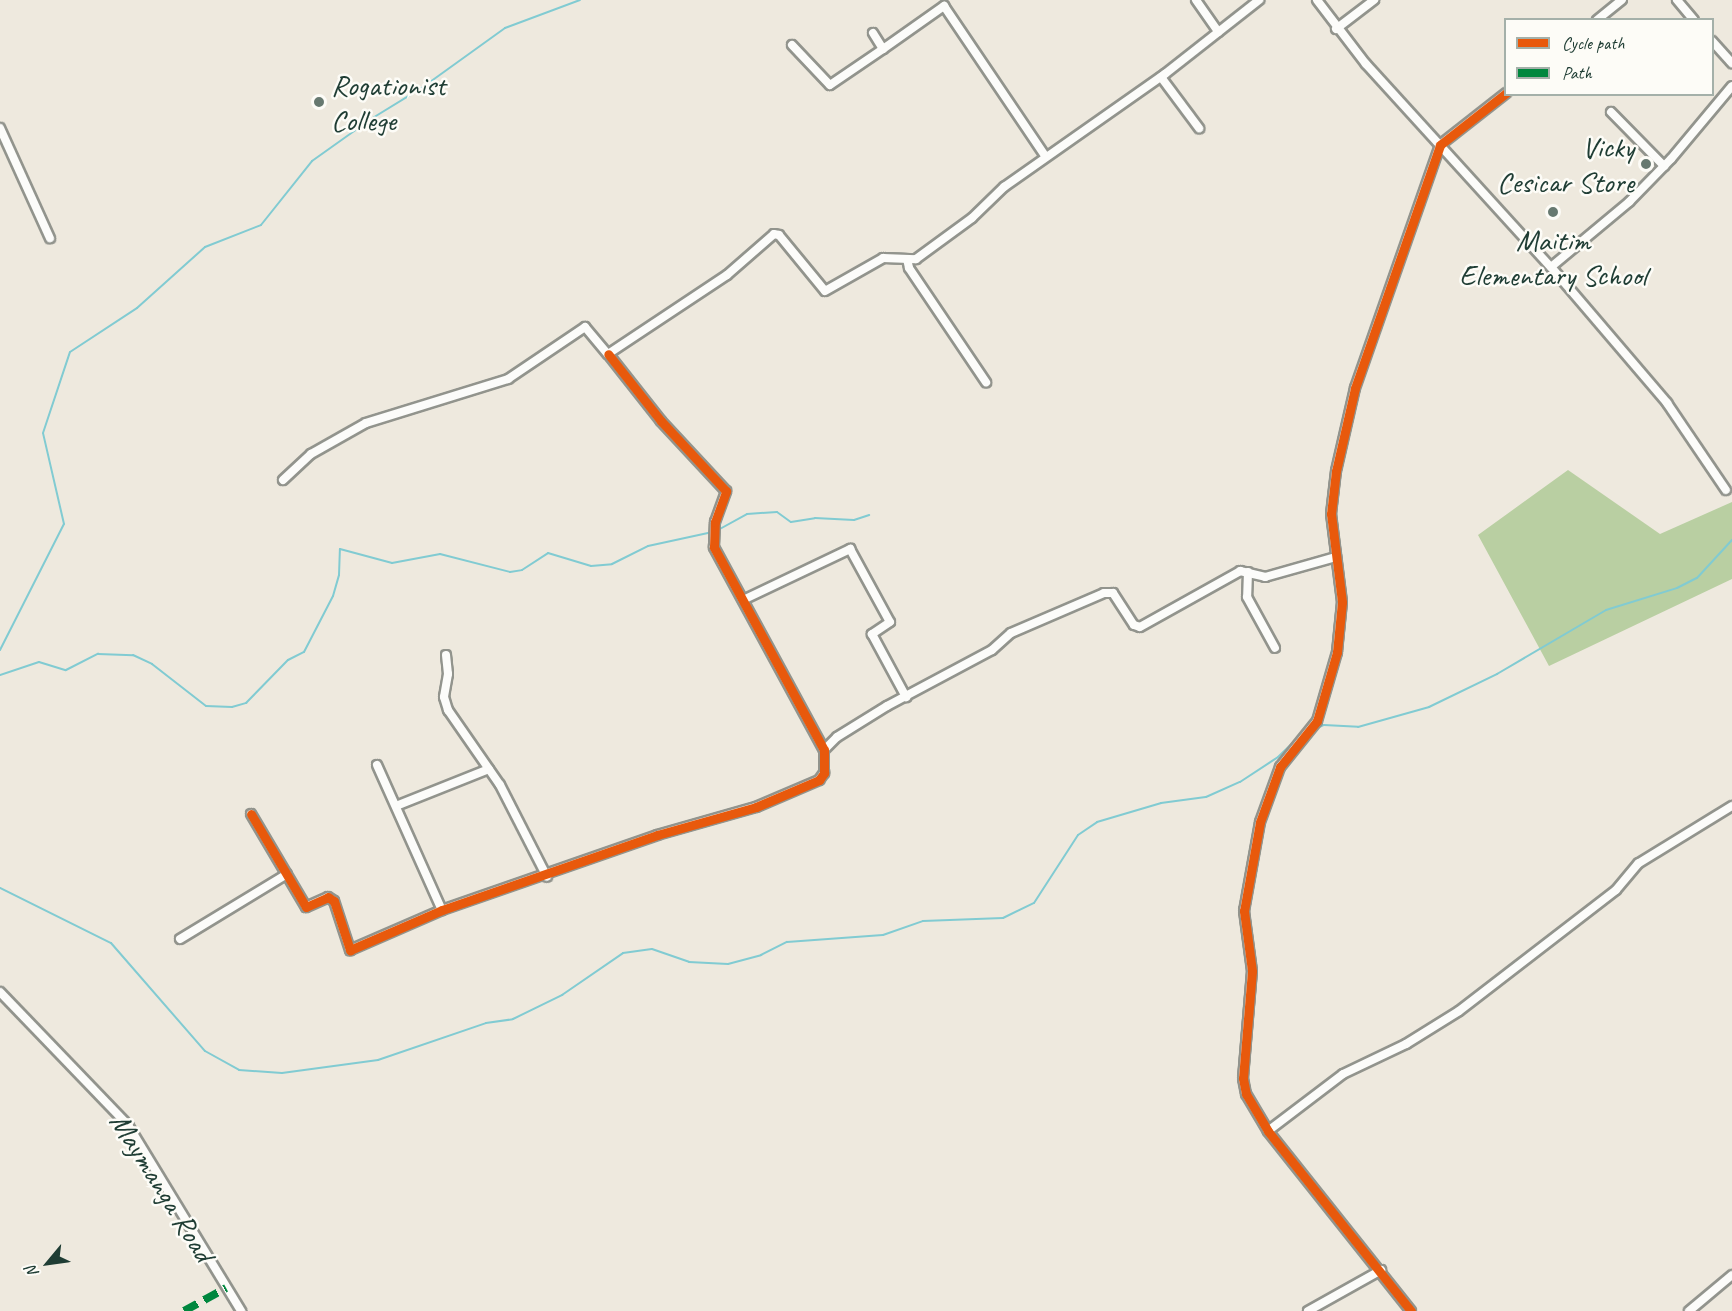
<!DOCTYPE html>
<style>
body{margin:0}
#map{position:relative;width:1732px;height:1311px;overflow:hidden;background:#eee9de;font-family:Caveat,sans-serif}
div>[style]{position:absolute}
.forest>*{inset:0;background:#b9cfa2}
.stream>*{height:2px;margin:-1px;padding:0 1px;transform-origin:1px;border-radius:1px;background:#81cbd2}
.roads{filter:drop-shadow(2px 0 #92948d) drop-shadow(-2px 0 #92948d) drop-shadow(0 2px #92948d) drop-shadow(0 -2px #92948d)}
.minor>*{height:8px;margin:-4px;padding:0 4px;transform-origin:4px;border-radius:4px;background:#fcfcfa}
.quiet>*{height:8px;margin-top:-4px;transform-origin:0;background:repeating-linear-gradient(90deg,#00873e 0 15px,transparent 0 23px)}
.cycleway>*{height:9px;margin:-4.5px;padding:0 4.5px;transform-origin:4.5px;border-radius:4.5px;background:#e8590c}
.dots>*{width:16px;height:16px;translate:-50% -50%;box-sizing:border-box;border:3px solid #fdfcf7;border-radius:50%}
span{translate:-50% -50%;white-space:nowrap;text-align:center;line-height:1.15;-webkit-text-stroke:5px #fdfcf7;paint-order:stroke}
.poi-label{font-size:30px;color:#1f3d34}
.left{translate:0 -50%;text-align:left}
.right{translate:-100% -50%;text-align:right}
.street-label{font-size:30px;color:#1f3d34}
.legend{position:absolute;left:1504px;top:18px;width:210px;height:78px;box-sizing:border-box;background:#fdfcf7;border:2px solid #a4b0a9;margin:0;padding:8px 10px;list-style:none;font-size:18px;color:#1f3d34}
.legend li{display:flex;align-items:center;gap:12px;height:30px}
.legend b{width:30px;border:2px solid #a4b0a9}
.north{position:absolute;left:18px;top:1233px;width:60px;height:60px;-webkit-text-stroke:4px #fdfcf7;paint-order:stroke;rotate:241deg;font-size:16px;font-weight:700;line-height:24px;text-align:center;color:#1f3d34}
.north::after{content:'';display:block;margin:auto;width:21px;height:27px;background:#1f3d34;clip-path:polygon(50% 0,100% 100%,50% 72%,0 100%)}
</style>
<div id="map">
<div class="forest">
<div style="clip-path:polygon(1568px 470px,1660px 534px,1732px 502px,1732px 579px,1549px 666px,1478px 535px)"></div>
</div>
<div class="stream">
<div style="left:718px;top:530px;width:33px;rotate:-29deg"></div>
<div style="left:747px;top:514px;width:30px;rotate:-4deg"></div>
<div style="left:777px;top:512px;width:17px;rotate:36deg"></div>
<div style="left:791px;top:522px;width:24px;rotate:-9deg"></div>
<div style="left:815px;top:518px;width:39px;rotate:3deg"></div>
<div style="left:854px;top:520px;width:16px;rotate:-18deg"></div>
<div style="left:0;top:650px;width:141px;rotate:-63.1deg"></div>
<div style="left:64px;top:524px;width:93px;rotate:-103deg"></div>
<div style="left:43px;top:433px;width:85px;rotate:-71.6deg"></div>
<div style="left:70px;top:352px;width:80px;rotate:-33.3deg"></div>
<div style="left:137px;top:308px;width:91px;rotate:-41.9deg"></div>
<div style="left:205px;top:247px;width:60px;rotate:-21.4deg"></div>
<div style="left:261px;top:225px;width:82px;rotate:-51.4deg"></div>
<div style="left:312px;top:161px;width:72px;rotate:-35.4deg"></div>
<div style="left:371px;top:119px;width:61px;rotate:-31.6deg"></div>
<div style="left:423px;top:87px;width:101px;rotate:-35.7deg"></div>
<div style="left:505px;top:28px;width:80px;rotate:-20.5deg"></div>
<div style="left:0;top:675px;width:41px;rotate:-18.4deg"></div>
<div style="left:39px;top:662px;width:28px;rotate:17deg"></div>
<div style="left:66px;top:670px;width:36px;rotate:-27deg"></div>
<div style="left:98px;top:654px;width:35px;rotate:2deg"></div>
<div style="left:133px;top:655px;width:21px;rotate:25deg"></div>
<div style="left:152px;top:664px;width:68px;rotate:37.9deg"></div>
<div style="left:206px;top:706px;width:26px;rotate:2deg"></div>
<div style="left:232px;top:707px;width:15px;rotate:-16deg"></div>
<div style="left:246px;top:703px;width:60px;rotate:-45.7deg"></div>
<div style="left:288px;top:660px;width:18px;rotate:-27deg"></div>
<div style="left:304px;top:652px;width:63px;rotate:-62.6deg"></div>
<div style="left:333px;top:596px;width:22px;rotate:-74deg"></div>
<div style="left:339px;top:575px;width:26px;rotate:-88deg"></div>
<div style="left:340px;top:549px;width:54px;rotate:15.1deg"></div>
<div style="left:392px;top:563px;width:49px;rotate:-10.6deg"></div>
<div style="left:440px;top:554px;width:72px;rotate:14.4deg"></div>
<div style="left:510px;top:572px;width:12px;rotate:-9deg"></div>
<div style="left:522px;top:570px;width:31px;rotate:-33deg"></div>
<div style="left:548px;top:553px;width:45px;rotate:16.8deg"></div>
<div style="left:591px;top:566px;width:21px;rotate:-5deg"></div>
<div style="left:612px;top:564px;width:40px;rotate:-26.6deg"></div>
<div style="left:648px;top:546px;width:66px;rotate:-12.2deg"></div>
<div style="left:1315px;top:729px;width:10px;rotate:-24deg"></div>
<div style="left:1324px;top:725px;width:34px;rotate:3deg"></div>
<div style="left:1358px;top:727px;width:74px;rotate:-15.7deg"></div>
<div style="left:1429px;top:707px;width:76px;rotate:-25.9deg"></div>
<div style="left:1497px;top:674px;width:126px;rotate:-30.4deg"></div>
<div style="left:1606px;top:610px;width:74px;rotate:-17.2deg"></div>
<div style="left:1677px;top:588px;width:22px;rotate:-27deg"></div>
<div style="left:1697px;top:578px;width:52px;rotate:-47.4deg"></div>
<div style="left:0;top:888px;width:124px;rotate:26.4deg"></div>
<div style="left:111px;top:943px;width:143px;rotate:49deg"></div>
<div style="left:205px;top:1051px;width:39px;rotate:29deg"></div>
<div style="left:239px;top:1070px;width:43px;rotate:4deg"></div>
<div style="left:282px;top:1073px;width:97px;rotate:-7.7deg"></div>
<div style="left:378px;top:1060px;width:114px;rotate:-18.9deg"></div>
<div style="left:486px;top:1023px;width:27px;rotate:-8deg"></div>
<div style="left:513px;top:1019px;width:55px;rotate:-26.1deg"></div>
<div style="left:562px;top:995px;width:74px;rotate:-34.5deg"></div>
<div style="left:623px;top:953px;width:29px;rotate:-8deg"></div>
<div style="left:652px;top:949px;width:39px;rotate:19deg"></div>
<div style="left:689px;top:962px;width:39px;rotate:3deg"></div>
<div style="left:728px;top:964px;width:34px;rotate:-15deg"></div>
<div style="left:761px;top:955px;width:29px;rotate:-27deg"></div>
<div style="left:787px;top:942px;width:96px;rotate:-4.2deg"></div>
<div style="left:883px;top:935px;width:42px;rotate:-19.3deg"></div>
<div style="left:923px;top:921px;width:80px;rotate:-2.1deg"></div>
<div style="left:1003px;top:918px;width:34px;rotate:-26deg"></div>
<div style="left:1034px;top:903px;width:81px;rotate:-57.1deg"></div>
<div style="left:1078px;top:835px;width:23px;rotate:-34deg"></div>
<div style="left:1097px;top:822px;width:67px;rotate:-16.5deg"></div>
<div style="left:1161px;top:803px;width:45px;rotate:-7.6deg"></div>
<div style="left:1206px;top:797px;width:37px;rotate:-24deg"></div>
<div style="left:1240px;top:782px;width:45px;rotate:-33.3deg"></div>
<div style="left:1278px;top:757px;width:29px;rotate:-44deg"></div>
</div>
<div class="roads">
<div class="minor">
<div style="left:1196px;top:0;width:39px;rotate:55deg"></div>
<div style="left:1317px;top:0;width:81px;rotate:52.6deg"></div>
<div style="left:1366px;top:64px;width:275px;rotate:47.7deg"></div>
<div style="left:1551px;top:267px;width:179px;rotate:49.5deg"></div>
<div style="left:1667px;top:403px;width:105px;rotate:55.9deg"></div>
<div style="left:1677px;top:0;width:26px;rotate:50deg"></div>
<div style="left:1597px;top:20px;width:32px;rotate:-39deg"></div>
<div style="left:1336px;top:29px;width:48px;rotate:-37.3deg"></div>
<div style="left:873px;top:33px;width:19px;rotate:58deg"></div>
<div style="left:883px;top:49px;width:75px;rotate:-35.2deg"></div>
<div style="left:944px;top:6px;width:181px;rotate:56deg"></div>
<div style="left:1712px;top:41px;width:30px;rotate:48deg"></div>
<div style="left:792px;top:45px;width:55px;rotate:46.5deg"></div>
<div style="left:830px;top:85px;width:64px;rotate:-34.2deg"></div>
<div style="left:1161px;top:77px;width:64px;rotate:53.3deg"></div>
<div style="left:1611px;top:112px;width:76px;rotate:45.5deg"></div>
<div style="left:0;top:128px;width:121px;rotate:65.6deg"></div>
<div style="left:907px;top:259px;width:9px;rotate:77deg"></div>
<div style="left:909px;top:268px;width:138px;rotate:56deg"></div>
<div style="left:1551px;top:267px;width:102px;rotate:-39.8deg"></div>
<div style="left:1629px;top:202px;width:60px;rotate:-45.7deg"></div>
<div style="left:1671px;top:159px;width:95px;rotate:-50.1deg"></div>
<div style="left:283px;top:480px;width:38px;rotate:-43deg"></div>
<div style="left:311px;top:454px;width:63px;rotate:-29.4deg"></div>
<div style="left:366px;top:423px;width:149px;rotate:-17.2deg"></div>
<div style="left:508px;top:379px;width:93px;rotate:-34deg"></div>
<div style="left:585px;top:327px;width:35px;rotate:50deg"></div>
<div style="left:608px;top:354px;width:143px;rotate:-33.6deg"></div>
<div style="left:727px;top:275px;width:62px;rotate:-41.1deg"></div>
<div style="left:774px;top:234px;width:5px;rotate:11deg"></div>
<div style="left:779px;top:235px;width:72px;rotate:50.6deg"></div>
<div style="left:825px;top:291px;width:67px;rotate:-29.6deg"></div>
<div style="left:883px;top:258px;width:33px;rotate:2deg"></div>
<div style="left:916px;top:259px;width:69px;rotate:-36.2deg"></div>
<div style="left:972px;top:218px;width:45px;rotate:-44.1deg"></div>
<div style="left:1004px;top:187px;width:197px;rotate:-35.1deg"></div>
<div style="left:1165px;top:74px;width:120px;rotate:-38.2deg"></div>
<div style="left:1248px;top:572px;width:25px;rotate:92deg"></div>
<div style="left:1247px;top:597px;width:58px;rotate:61.2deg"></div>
<div style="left:743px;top:600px;width:119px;rotate:-25.5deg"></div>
<div style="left:850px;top:549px;width:83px;rotate:61.3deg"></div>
<div style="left:890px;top:622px;width:22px;rotate:146deg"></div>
<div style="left:872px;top:634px;width:72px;rotate:61.6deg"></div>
<div style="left:446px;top:655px;width:19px;rotate:84deg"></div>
<div style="left:448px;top:674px;width:23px;rotate:100deg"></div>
<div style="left:444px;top:697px;width:14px;rotate:73deg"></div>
<div style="left:448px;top:710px;width:91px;rotate:55.3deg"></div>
<div style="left:500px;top:785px;width:103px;rotate:62.9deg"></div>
<div style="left:824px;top:750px;width:18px;rotate:-45deg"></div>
<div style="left:837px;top:737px;width:59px;rotate:-31.8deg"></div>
<div style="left:887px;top:706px;width:119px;rotate:-28.1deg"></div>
<div style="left:992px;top:650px;width:25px;rotate:-42deg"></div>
<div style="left:1011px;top:633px;width:101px;rotate:-23.3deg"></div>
<div style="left:1104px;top:593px;width:9px"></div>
<div style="left:1113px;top:593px;width:38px;rotate:57deg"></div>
<div style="left:1134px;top:625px;width:6px;rotate:18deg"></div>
<div style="left:1140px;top:627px;width:115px;rotate:-29.2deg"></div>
<div style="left:1240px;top:571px;width:26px;rotate:13deg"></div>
<div style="left:1265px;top:577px;width:74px;rotate:-15.7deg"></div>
<div style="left:377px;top:765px;width:159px;rotate:65.9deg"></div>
<div style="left:396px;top:806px;width:100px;rotate:-21.7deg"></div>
<div style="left:251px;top:814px;width:108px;rotate:59.4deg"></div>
<div style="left:306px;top:907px;width:24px;rotate:-24deg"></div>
<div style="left:328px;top:897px;width:7px;rotate:34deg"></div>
<div style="left:334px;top:901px;width:52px;rotate:71.9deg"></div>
<div style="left:350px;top:950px;width:100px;rotate:-23.5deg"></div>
<div style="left:442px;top:910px;width:228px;rotate:-19.2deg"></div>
<div style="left:657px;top:835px;width:103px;rotate:-15.8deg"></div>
<div style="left:756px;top:807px;width:69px;rotate:-23.2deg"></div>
<div style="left:819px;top:780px;width:9px;rotate:-54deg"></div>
<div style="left:824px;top:773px;width:23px;rotate:-90deg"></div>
<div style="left:824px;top:750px;width:231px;rotate:-118.5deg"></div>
<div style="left:714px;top:547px;width:25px;rotate:-88deg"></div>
<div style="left:715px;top:522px;width:33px;rotate:-70deg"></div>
<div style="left:726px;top:491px;width:96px;rotate:-132.9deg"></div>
<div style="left:661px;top:421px;width:85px;rotate:-128.3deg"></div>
<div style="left:180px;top:939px;width:125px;rotate:-31.3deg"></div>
<div style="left:0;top:992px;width:185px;rotate:46.1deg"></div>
<div style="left:128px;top:1125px;width:218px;rotate:58.7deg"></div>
<div style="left:1268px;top:1131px;width:94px;rotate:-37.2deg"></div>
<div style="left:1343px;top:1074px;width:70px;rotate:-25.5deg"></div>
<div style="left:1406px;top:1044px;width:62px;rotate:-31.9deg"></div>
<div style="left:1459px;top:1011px;width:198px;rotate:-37.6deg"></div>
<div style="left:1616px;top:890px;width:35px;rotate:-50deg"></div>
<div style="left:1639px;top:863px;width:109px;rotate:-31.5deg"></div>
<div style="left:1308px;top:1311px;width:84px;rotate:-29.3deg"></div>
<div style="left:1411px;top:1311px;width:230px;rotate:-128.5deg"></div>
<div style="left:1268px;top:1131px;width:43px;rotate:-120.7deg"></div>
<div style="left:1246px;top:1094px;width:16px;rotate:-101deg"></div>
<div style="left:1243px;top:1078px;width:107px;rotate:-85.2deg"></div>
<div style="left:1252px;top:971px;width:61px;rotate:-97.6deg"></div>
<div style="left:1244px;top:911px;width:90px;rotate:-79.8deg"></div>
<div style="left:1260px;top:822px;width:59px;rotate:-70deg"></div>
<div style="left:1280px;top:767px;width:59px;rotate:-51.2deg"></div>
<div style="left:1317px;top:721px;width:72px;rotate:-73.8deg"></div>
<div style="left:1337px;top:652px;width:50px;rotate:-84.3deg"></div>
<div style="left:1342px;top:602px;width:89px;rotate:-97.1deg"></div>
<div style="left:1331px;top:514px;width:43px;rotate:-83.4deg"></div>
<div style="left:1336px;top:471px;width:85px;rotate:-77.1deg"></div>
<div style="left:1355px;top:388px;width:257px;rotate:-70.7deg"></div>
<div style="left:1440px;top:145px;width:84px;rotate:-38.2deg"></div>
<div style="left:1689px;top:1311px;width:56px;rotate:-39.9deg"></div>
</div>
</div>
<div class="quiet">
<div style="left:184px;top:1311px;width:48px;rotate:-28.7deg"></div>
</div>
<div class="cycleway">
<div style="left:251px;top:814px;width:108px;rotate:59.4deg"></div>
<div style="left:306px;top:907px;width:24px;rotate:-24deg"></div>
<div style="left:328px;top:897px;width:7px;rotate:34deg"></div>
<div style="left:334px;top:901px;width:52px;rotate:71.9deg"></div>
<div style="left:350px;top:950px;width:100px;rotate:-23.5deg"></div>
<div style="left:442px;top:910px;width:228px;rotate:-19.2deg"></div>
<div style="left:657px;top:835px;width:103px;rotate:-15.8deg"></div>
<div style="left:756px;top:807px;width:69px;rotate:-23.2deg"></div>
<div style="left:819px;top:780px;width:9px;rotate:-54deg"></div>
<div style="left:824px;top:773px;width:23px;rotate:-90deg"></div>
<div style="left:824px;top:750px;width:231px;rotate:-118.5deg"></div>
<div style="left:714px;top:547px;width:25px;rotate:-88deg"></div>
<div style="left:715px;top:522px;width:33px;rotate:-70deg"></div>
<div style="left:726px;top:491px;width:96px;rotate:-132.9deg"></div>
<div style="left:661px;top:421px;width:85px;rotate:-128.3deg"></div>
<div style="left:1411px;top:1311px;width:230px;rotate:-128.5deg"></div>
<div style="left:1268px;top:1131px;width:43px;rotate:-120.7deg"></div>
<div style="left:1246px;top:1094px;width:16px;rotate:-101deg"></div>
<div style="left:1243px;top:1078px;width:107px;rotate:-85.2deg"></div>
<div style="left:1252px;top:971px;width:61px;rotate:-97.6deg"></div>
<div style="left:1244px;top:911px;width:90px;rotate:-79.8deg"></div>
<div style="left:1260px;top:822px;width:59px;rotate:-70deg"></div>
<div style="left:1280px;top:767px;width:59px;rotate:-51.2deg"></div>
<div style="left:1317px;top:721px;width:72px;rotate:-73.8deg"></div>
<div style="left:1337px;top:652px;width:50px;rotate:-84.3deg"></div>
<div style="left:1342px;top:602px;width:89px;rotate:-97.1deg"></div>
<div style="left:1331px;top:514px;width:43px;rotate:-83.4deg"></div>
<div style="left:1336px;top:471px;width:85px;rotate:-77.1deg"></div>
<div style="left:1355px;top:388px;width:257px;rotate:-70.7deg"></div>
<div style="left:1440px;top:145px;width:84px;rotate:-38.2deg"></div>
</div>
<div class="dots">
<div style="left:319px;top:102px;background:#677970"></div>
<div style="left:1646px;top:164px;background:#677970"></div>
<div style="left:1553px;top:212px;background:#677970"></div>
</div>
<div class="poi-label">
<span class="left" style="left:331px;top:102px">Rogationist<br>College</span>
<span class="right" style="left:1634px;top:164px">Vicky<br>Cesicar Store</span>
<span style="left:1553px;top:257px">Maitim<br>Elementary School</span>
</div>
<div class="street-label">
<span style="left:162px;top:1187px;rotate:58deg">Maymanga Road</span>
</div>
<ul class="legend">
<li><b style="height:8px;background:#e8590c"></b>Cycle path</li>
<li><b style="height:8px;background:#00873e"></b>Path</li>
</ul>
<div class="north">N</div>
</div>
